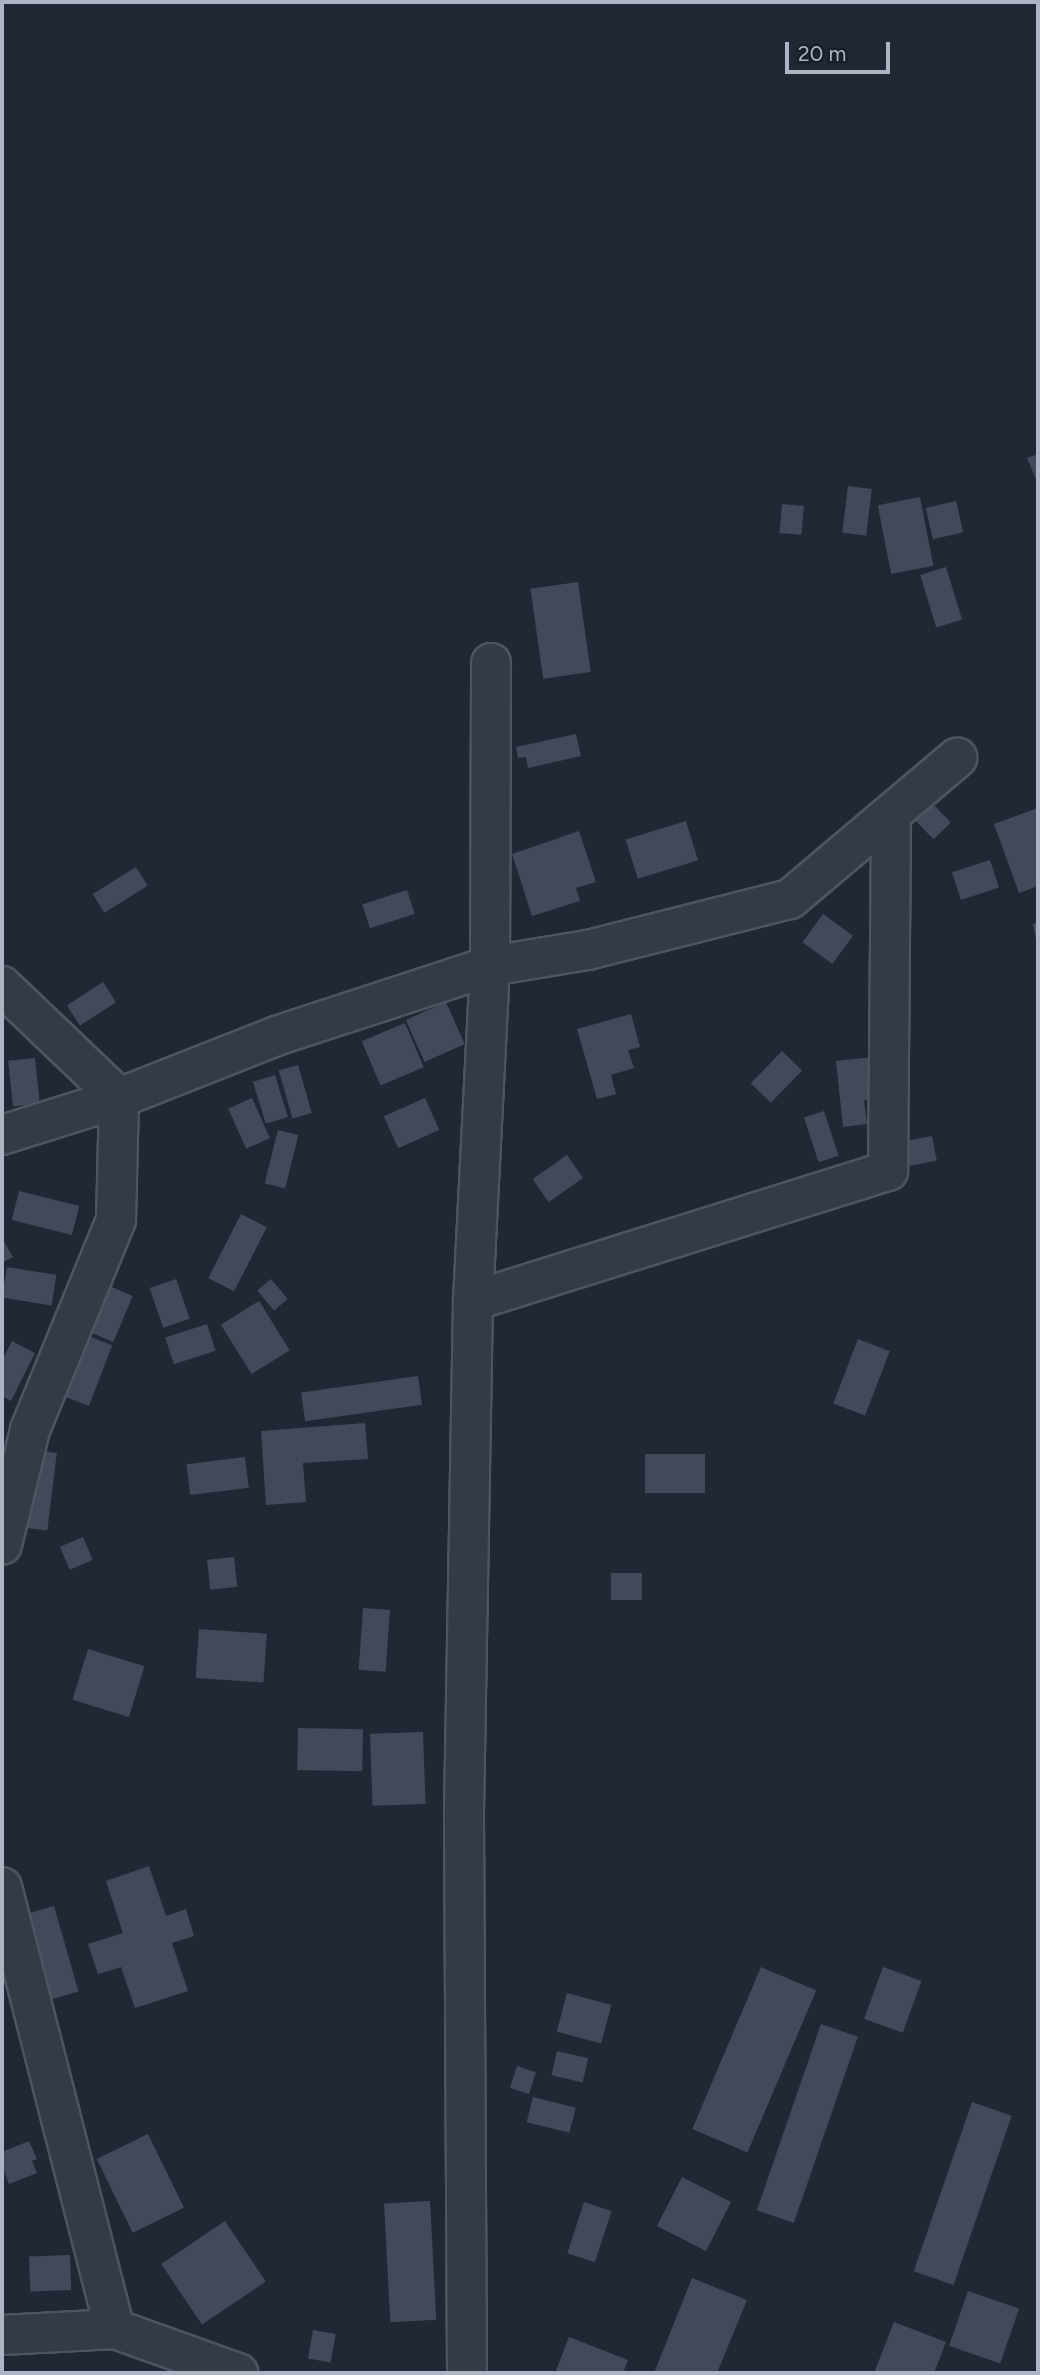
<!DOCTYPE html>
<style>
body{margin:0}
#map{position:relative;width:1040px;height:2375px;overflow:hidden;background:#212735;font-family:Figtree,sans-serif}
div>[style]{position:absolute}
.building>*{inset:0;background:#424a5a;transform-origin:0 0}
.roads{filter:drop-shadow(2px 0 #4e5461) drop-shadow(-2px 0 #4e5461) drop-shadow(0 2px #4e5461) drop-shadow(0 -2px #4e5461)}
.minor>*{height:38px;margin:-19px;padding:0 19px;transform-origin:19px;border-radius:19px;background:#343a46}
span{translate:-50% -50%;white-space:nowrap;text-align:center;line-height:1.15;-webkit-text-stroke:5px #191f2a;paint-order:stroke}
.frame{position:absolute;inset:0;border:4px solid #aeb4c3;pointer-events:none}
.scale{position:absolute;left:785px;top:42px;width:105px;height:32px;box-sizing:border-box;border:4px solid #aeb4c3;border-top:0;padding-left:9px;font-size:21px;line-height:24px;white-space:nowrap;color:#aeb4c3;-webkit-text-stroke:5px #191f2a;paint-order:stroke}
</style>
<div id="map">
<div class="building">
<div style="clip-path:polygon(1038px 454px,1038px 484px,1027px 458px)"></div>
<div style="left:848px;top:486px;width:24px;height:47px;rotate:7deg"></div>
<div style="left:920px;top:497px;width:70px;height:43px;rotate:79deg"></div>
<div style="left:956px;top:501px;width:32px;height:31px;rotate:77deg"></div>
<div style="left:782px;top:504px;width:22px;height:29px;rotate:5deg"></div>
<div style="left:946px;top:567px;width:55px;height:27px;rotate:73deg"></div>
<div style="left:578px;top:582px;width:91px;height:48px;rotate:82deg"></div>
<div style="clip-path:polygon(576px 734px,581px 756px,528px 768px,526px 757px,518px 758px,516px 747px)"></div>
<div style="left:930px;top:801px;width:30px;height:24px;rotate:46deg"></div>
<div style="clip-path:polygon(1038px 808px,1038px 886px,1019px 893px,994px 824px)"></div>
<div style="left:686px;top:821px;width:41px;height:63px;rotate:73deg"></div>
<div style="clip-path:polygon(579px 831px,596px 882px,576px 888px,580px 901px,532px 916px,512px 854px)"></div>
<div style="left:990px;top:860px;width:29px;height:40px;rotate:72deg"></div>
<div style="left:136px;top:867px;width:22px;height:51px;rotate:58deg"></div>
<div style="left:407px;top:890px;width:25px;height:47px;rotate:72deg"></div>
<div style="left:823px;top:914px;width:37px;height:35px;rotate:36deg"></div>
<div style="clip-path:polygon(1038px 922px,1038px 945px,1037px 945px,1033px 924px)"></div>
<div style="left:103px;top:982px;width:24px;height:43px;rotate:57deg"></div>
<div style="left:446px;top:1002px;width:46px;height:44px;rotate:66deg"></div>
<div style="clip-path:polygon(631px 1014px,640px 1047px,628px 1050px,634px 1068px,611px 1075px,616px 1094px,597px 1099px,577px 1029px)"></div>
<div style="left:405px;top:1023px;width:48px;height:47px;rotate:67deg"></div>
<div style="left:782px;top:1051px;width:28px;height:45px;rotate:44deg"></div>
<div style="clip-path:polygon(873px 1057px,877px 1099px,864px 1100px,867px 1124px,843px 1127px,836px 1061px)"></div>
<div style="left:35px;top:1058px;width:46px;height:27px;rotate:84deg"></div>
<div style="left:298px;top:1065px;width:50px;height:20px;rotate:74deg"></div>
<div style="left:275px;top:1075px;width:44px;height:23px;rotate:73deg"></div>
<div style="left:252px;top:1098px;width:44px;height:26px;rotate:66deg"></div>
<div style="left:425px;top:1098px;width:35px;height:45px;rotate:66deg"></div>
<div style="left:824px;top:1111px;width:47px;height:21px;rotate:72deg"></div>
<div style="left:278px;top:1130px;width:21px;height:55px;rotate:14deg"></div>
<div style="left:932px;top:1136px;width:25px;height:36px;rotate:79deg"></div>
<div style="left:567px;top:1155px;width:28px;height:42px;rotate:55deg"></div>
<div style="left:19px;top:1191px;width:62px;height:30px;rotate:14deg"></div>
<div style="left:241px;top:1214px;width:29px;height:72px;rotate:27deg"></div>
<div style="clip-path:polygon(2px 1238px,13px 1257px,2px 1263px)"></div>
<div style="left:7px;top:1267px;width:50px;height:31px;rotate:9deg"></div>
<div style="left:176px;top:1279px;width:42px;height:28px;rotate:71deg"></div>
<div style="left:271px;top:1279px;width:26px;height:18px;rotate:50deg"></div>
<div style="left:107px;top:1285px;width:28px;height:50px;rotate:23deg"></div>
<div style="left:259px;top:1301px;width:58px;height:45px;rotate:58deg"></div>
<div style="left:207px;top:1324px;width:28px;height:44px;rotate:72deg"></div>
<div style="left:88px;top:1336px;width:26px;height:65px;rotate:21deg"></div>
<div style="left:858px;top:1339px;width:34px;height:69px;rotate:21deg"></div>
<div style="clip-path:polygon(12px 1341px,35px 1353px,11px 1401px,2px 1396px,2px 1361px)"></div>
<div style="left:418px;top:1376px;width:29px;height:118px;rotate:82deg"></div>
<div style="clip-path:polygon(365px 1423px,368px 1459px,303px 1463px,306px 1502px,266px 1505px,261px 1431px)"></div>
<div style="left:32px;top:1450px;width:25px;height:78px;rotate:7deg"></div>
<div style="left:645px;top:1454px;width:60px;height:39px"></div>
<div style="left:245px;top:1457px;width:31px;height:59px;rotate:83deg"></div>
<div style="left:83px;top:1537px;width:25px;height:25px;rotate:67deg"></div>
<div style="left:234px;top:1557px;width:30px;height:27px;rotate:84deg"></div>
<div style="left:611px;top:1573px;width:31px;height:27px"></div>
<div style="left:363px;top:1608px;width:27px;height:62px;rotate:4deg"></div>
<div style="left:199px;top:1629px;width:68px;height:49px;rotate:4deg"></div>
<div style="left:88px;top:1649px;width:59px;height:53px;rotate:17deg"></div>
<div style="left:298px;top:1728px;width:65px;height:42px;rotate:1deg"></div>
<div style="left:423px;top:1732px;width:72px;height:53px;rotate:88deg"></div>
<div style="clip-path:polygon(149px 1866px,166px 1916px,186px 1909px,194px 1936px,172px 1943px,188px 1991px,135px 2008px,121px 1967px,98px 1974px,88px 1944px,123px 1933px,106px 1881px)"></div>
<div style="left:54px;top:1906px;width:89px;height:36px;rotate:74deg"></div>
<div style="left:761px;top:1967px;width:60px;height:176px;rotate:23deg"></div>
<div style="left:883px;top:1967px;width:41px;height:55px;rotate:20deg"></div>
<div style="left:567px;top:1993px;width:46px;height:40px;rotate:15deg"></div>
<div style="left:821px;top:2024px;width:39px;height:197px;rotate:19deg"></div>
<div style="left:557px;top:2051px;width:32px;height:25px;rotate:13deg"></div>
<div style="left:517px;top:2066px;width:20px;height:23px;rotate:18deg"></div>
<div style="left:533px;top:2097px;width:44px;height:26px;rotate:14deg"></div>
<div style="left:972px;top:2102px;width:42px;height:179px;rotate:19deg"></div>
<div style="left:148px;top:2134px;width:82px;height:57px;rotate:64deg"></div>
<div style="clip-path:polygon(29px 2141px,37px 2159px,32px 2161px,37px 2173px,9px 2184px,2px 2166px,2px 2152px)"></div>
<div style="left:682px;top:2177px;width:55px;height:55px;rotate:27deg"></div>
<div style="left:430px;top:2201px;width:119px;height:46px;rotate:87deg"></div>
<div style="left:584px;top:2202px;width:29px;height:54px;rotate:18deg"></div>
<div style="left:225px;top:2221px;width:73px;height:77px;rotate:56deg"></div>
<div style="left:70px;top:2255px;width:35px;height:41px;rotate:88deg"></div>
<div style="clip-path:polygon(692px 2278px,747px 2300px,717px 2373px,654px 2373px)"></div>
<div style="left:968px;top:2291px;width:54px;height:58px;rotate:19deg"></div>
<div style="clip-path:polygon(894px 2322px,946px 2342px,934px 2373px,874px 2373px)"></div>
<div style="left:313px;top:2330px;width:23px;height:29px;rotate:10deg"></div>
<div style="clip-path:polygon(569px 2337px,628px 2360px,623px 2373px,555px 2373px)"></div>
</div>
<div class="roads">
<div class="minor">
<div style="left:2px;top:986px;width:162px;rotate:43.7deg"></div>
<div style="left:119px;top:1098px;width:122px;rotate:91.4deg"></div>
<div style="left:116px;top:1220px;width:227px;rotate:112.3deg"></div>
<div style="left:30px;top:1430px;width:118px;rotate:103.7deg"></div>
<div style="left:2px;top:1135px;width:123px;rotate:-17.5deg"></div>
<div style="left:119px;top:1098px;width:169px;rotate:-21.5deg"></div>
<div style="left:276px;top:1036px;width:225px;rotate:-18.1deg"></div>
<div style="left:490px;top:966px;width:99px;rotate:-9.3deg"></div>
<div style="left:588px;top:950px;width:208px;rotate:-14.2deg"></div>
<div style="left:790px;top:899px;width:219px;rotate:-40.2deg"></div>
<div style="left:473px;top:1301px;width:435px;rotate:-17.4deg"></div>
<div style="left:888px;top:1171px;width:357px;rotate:-89.5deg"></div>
<div style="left:2px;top:1887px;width:456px;rotate:75.7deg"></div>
<div style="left:2px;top:2335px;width:113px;rotate:-3deg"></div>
<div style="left:115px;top:2329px;width:131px;rotate:19.7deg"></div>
<div style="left:467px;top:2373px;width:562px;rotate:-90.31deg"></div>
<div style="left:464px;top:1811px;width:510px;rotate:-88.99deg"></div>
<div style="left:473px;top:1301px;width:335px;rotate:-87.1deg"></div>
<div style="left:490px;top:966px;width:303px;rotate:-89.8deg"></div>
</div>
</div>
<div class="frame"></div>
<div class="scale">20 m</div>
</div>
